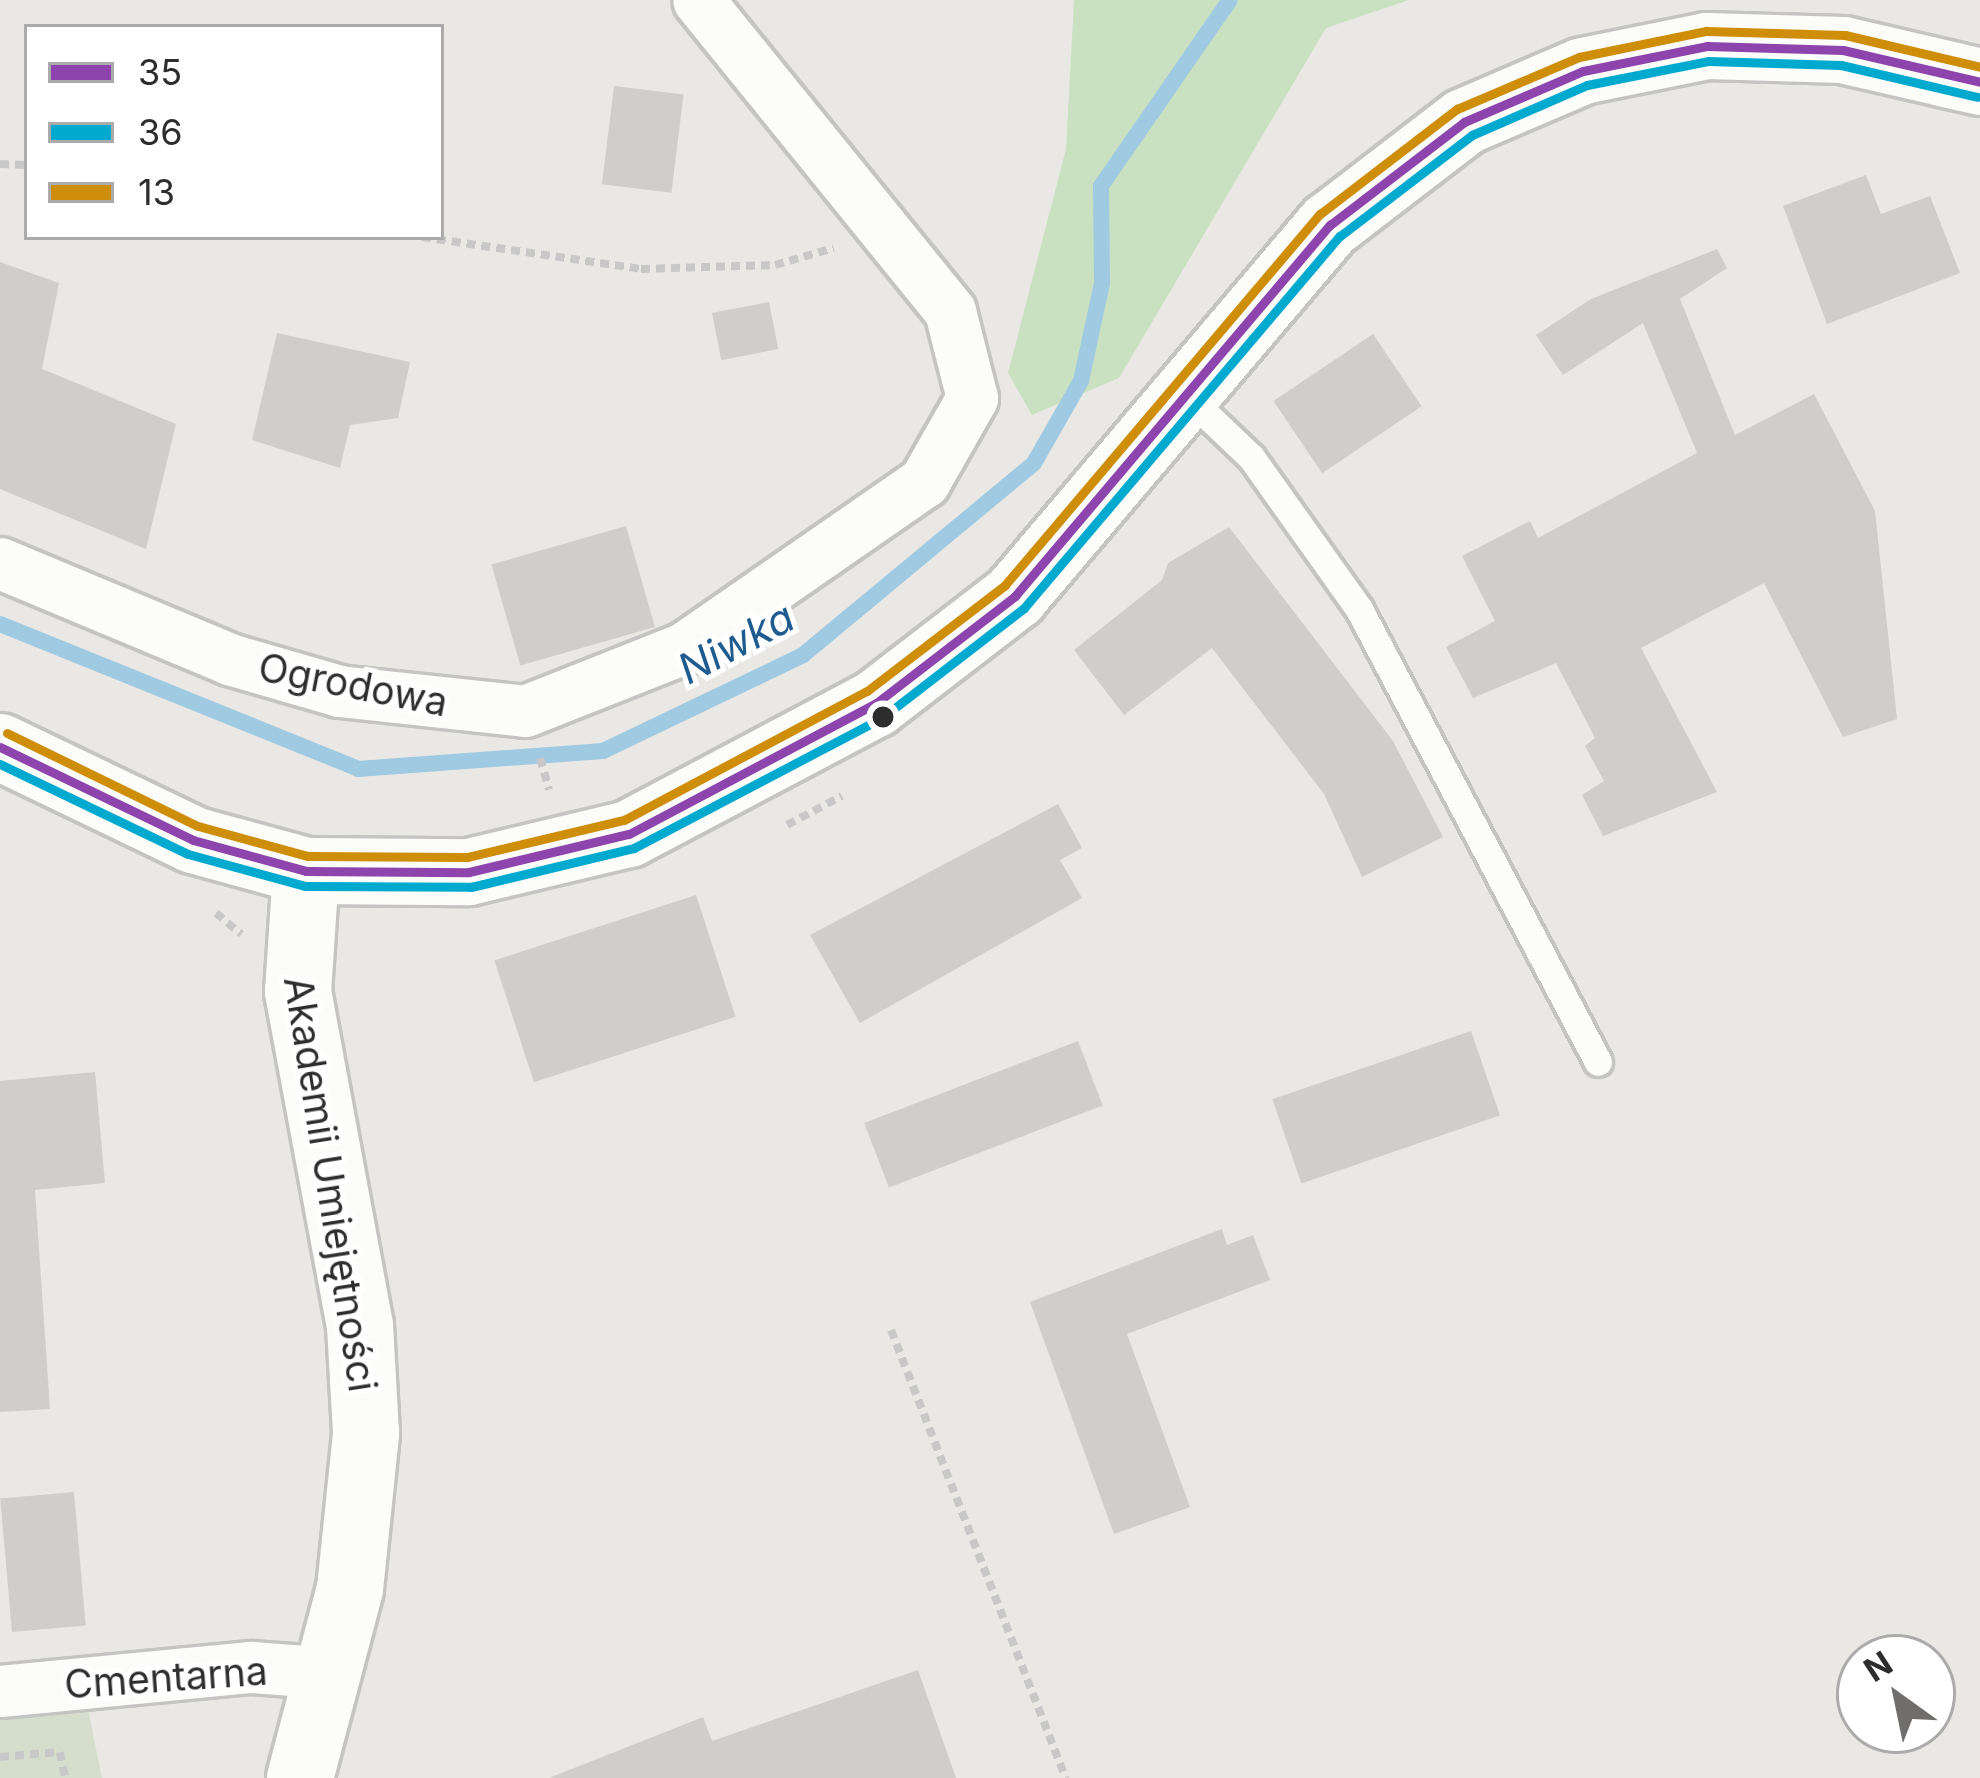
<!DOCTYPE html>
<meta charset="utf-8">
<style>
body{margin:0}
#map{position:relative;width:1980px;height:1778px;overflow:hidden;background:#e9e8e4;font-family:Inter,sans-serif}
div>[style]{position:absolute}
.green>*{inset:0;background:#cae1c1}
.cemetery>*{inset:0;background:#d5ddcd}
.stream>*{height:16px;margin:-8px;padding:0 8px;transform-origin:8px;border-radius:8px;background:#a0c9e2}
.building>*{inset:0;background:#cfceca;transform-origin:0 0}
.path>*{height:8px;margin-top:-4px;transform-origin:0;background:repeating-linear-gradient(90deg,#c8c8c8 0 9px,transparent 0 15px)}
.roads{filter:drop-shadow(3px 0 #c4c4c3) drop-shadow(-3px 0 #c4c4c3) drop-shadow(0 3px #c4c4c3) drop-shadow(0 -3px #c4c4c3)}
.lane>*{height:27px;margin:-13.5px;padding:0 13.5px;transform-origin:13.5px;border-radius:13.5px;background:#fcfcfb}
.street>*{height:51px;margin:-25.5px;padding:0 25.5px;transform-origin:25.5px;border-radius:25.5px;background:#fcfcfb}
.secondary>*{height:66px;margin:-33px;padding:0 33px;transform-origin:33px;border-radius:33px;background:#fcfcfb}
.bus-1>*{height:9px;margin:-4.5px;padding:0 4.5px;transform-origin:4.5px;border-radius:4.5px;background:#8e44ad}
.bus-2>*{height:9px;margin:-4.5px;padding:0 4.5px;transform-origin:4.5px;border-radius:4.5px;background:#00a9ce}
.bus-3>*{height:9px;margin:-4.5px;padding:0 4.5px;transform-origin:4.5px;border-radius:4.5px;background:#cf8e09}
.dots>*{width:33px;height:33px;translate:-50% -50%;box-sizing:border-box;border:6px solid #fff;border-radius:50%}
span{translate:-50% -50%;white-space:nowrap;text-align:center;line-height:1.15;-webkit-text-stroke:10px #fff;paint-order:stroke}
.street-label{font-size:39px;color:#2d2d2d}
.water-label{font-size:42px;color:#1e5b8f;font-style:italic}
.legend{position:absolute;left:24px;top:24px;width:420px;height:216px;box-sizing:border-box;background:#fff;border:3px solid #ababab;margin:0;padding:15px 21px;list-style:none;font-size:36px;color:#2d2d2d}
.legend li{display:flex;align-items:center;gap:24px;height:60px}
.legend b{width:60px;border:3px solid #ababab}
.north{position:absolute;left:1836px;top:1634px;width:120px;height:120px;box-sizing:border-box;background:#fff;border:3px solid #ababab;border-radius:50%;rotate:327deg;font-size:33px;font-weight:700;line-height:48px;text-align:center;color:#2d2d2d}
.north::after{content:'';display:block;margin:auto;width:42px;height:54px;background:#6f6e6d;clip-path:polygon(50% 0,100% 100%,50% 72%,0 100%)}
</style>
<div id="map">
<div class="green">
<div style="clip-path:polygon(1074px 0,1409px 0,1326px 28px,1119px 378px,1032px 415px,1008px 373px,1066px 149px)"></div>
</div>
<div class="cemetery">
<div style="clip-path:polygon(88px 1710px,102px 1778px,0 1778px,0 1719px)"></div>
</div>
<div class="stream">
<div style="left:0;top:624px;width:386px;rotate:22deg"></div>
<div style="left:358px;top:769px;width:246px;rotate:-4.2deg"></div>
<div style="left:603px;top:751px;width:222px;rotate:-25.6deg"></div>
<div style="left:803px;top:655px;width:300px;rotate:-39.7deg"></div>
<div style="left:1034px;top:463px;width:95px;rotate:-60.2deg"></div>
<div style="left:1081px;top:381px;width:100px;rotate:-77.9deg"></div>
<div style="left:1102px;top:283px;width:97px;rotate:-90.6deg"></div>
<div style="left:1101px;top:186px;width:226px;rotate:-55.3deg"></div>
</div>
<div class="building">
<div style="left:614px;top:86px;width:70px;height:99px;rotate:7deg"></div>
<div style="clip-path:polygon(1866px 175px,1881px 214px,1930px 196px,1960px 273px,1827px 324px,1783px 206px)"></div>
<div style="clip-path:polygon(1717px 249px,1727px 268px,1680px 299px,1735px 435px,1814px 394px,1875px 511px,1897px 719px,1843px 737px,1764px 583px,1641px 648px,1717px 792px,1603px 836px,1582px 795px,1604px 781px,1585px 746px,1595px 738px,1556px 663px,1473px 698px,1446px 647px,1495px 621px,1462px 556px,1530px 521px,1538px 538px,1697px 453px,1643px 323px,1563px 375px,1536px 335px,1591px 299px)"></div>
<div style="clip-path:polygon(0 262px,59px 283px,42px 369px,176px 424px,146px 549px,0 489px)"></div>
<div style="left:769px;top:302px;width:48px;height:58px;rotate:79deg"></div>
<div style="clip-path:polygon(277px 333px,410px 362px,398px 418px,350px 425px,340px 468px,252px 440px)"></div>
<div style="left:1373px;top:334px;width:87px;height:120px;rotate:56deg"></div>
<div style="left:626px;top:526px;width:105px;height:140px;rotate:74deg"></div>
<div style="clip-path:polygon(1229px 527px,1393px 741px,1443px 837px,1362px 877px,1324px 794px,1212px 648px,1124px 715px,1074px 650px,1162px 580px,1168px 563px)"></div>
<div style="clip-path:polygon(1058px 804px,1082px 848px,1060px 860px,1082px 898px,860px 1023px,810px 935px)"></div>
<div style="left:696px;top:895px;width:128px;height:212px;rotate:72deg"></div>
<div style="left:1471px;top:1031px;width:89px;height:210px;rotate:71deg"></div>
<div style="left:1078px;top:1041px;width:69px;height:229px;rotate:69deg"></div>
<div style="clip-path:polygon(95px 1072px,105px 1183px,35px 1190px,50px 1409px,0 1412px,0 1081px)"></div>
<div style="clip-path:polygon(1222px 1229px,1227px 1245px,1253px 1235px,1270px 1280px,1127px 1334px,1190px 1507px,1114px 1534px,1030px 1302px)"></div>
<div style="left:74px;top:1492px;width:134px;height:74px;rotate:85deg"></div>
<div style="clip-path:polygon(918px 1670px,956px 1778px,549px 1778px,703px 1717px,712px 1741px)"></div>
</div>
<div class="path">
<div style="left:0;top:164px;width:27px;rotate:2deg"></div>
<div style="left:422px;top:237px;width:221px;rotate:8.3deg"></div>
<div style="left:641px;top:269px;width:134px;rotate:-1.7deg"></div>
<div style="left:775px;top:265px;width:61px;rotate:-16.1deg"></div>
<div style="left:540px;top:758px;width:33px;rotate:74deg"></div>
<div style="left:787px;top:825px;width:62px;rotate:-27.8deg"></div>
<div style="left:216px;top:913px;width:33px;rotate:40deg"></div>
<div style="left:891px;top:1330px;width:481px;rotate:68.7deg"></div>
<div style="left:0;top:1757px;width:60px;rotate:-4.8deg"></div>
<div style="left:60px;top:1752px;width:26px;rotate:79deg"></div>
</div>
<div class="roads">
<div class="lane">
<div style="left:1190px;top:399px;width:84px;rotate:43.6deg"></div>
<div style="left:1251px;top:457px;width:186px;rotate:54.6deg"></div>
<div style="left:1359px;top:609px;width:512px;rotate:62.18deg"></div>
</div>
<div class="street">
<div style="left:0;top:563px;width:248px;rotate:22.7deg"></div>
<div style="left:229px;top:659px;width:115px;rotate:16.2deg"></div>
<div style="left:339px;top:691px;width:187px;rotate:6.1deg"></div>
<div style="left:525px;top:711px;width:171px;rotate:-21.6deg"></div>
<div style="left:684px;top:648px;width:292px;rotate:-34.7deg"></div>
<div style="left:924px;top:482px;width:97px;rotate:-60.3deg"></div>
<div style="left:972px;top:398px;width:90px;rotate:-104.2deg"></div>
<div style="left:950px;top:311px;width:400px;rotate:-129deg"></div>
<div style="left:0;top:1691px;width:252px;rotate:-5.5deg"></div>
<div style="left:251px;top:1667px;width:81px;rotate:4.2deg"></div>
</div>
<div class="secondary">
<div style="left:0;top:747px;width:214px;rotate:25.7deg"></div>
<div style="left:193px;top:840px;width:117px;rotate:15.3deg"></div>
<div style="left:306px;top:871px;width:163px;rotate:0.4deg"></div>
<div style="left:469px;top:872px;width:164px;rotate:-13.4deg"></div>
<div style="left:629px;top:834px;width:278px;rotate:-27.9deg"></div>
<div style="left:875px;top:704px;width:177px;rotate:-37.6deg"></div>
<div style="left:1015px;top:596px;width:487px;rotate:-49.7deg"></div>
<div style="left:1330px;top:225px;width:169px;rotate:-37.5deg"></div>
<div style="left:1464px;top:122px;width:129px;rotate:-23.2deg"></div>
<div style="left:1583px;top:71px;width:126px;rotate:-11.4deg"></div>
<div style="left:1707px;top:46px;width:136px;rotate:1.7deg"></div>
<div style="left:1843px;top:50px;width:141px;rotate:13.1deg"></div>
<div style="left:300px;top:1778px;width:196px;rotate:-75.2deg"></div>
<div style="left:350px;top:1589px;width:157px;rotate:-84.1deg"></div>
<div style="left:366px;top:1433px;width:107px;rotate:-93.2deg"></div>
<div style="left:360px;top:1326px;width:340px;rotate:-100.5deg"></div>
<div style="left:298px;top:992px;width:121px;rotate:-86.2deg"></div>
</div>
</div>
<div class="bus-1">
<div style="left:0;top:747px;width:214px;rotate:25.7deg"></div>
<div style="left:193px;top:840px;width:117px;rotate:15.3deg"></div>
<div style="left:306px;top:871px;width:163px;rotate:0.4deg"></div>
<div style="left:469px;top:872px;width:164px;rotate:-13.4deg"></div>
<div style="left:629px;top:834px;width:278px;rotate:-27.9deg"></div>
<div style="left:875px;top:704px;width:177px;rotate:-37.6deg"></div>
<div style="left:1015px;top:596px;width:487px;rotate:-49.7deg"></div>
<div style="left:1330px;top:225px;width:169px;rotate:-37.5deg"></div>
<div style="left:1464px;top:122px;width:129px;rotate:-23.2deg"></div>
<div style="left:1583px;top:71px;width:126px;rotate:-11.4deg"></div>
<div style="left:1707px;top:46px;width:136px;rotate:1.7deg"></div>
<div style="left:1843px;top:50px;width:141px;rotate:13.1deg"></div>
</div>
<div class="bus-2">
<div style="left:0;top:764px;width:208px;rotate:25.6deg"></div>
<div style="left:188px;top:854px;width:121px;rotate:15.3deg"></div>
<div style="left:305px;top:886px;width:166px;rotate:0.3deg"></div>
<div style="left:471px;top:887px;width:168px;rotate:-13.5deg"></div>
<div style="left:634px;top:848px;width:281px;rotate:-27.7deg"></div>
<div style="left:883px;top:717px;width:178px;rotate:-37.7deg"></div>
<div style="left:1024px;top:608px;width:488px;rotate:-49.7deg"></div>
<div style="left:1340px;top:236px;width:166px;rotate:-37.4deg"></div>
<div style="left:1472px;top:135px;width:125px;rotate:-23.5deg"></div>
<div style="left:1587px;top:85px;width:123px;rotate:-11.2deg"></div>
<div style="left:1708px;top:61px;width:133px;rotate:1.7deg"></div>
<div style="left:1841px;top:65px;width:140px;rotate:13.2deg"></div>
</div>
<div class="bus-3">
<div style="left:7px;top:733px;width:212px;rotate:26deg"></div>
<div style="left:198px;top:826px;width:114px;rotate:15.3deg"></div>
<div style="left:308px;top:856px;width:159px;rotate:0.4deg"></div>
<div style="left:467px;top:857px;width:161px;rotate:-13.3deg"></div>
<div style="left:624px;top:820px;width:275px;rotate:-28deg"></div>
<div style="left:867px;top:691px;width:174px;rotate:-37.5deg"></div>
<div style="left:1005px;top:585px;width:487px;rotate:-49.7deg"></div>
<div style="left:1320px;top:214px;width:173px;rotate:-37.5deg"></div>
<div style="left:1457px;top:109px;width:133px;rotate:-23.1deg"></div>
<div style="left:1579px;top:57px;width:130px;rotate:-11.6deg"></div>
<div style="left:1706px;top:31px;width:139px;rotate:1.6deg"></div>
<div style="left:1845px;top:35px;width:139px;rotate:13.3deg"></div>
</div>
<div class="dots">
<div style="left:883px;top:717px;background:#2d2d2d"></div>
</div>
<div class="street-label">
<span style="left:353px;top:685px;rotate:11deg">Ogrodowa</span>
<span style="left:330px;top:1184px;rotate:81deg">Akademii Umiejętności</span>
<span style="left:166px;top:1678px;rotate:-4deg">Cmentarna</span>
</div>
<div class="water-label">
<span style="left:736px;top:643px;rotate:-28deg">Niwka</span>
</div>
<ul class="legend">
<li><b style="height:15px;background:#8e44ad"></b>35</li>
<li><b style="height:15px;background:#00a9ce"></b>36</li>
<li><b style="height:15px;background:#cf8e09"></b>13</li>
</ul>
<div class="north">N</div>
</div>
